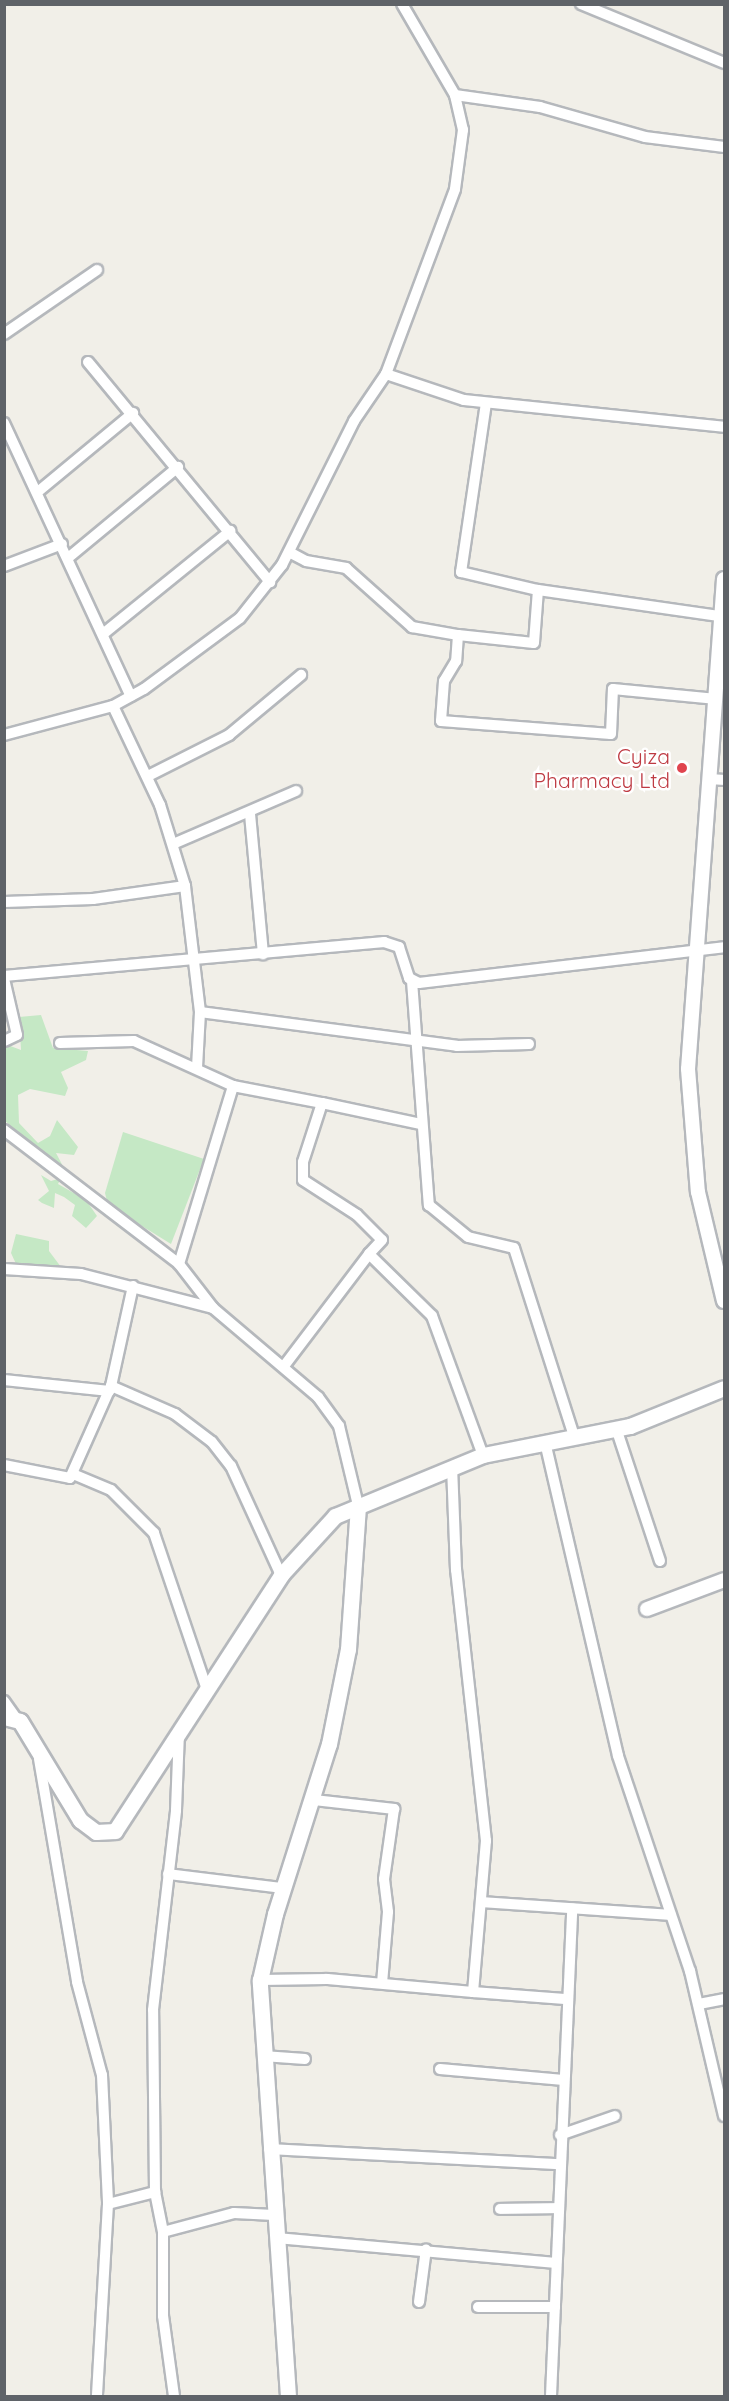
<!DOCTYPE html>
<style>
body{margin:0}
#map{position:relative;width:729px;height:2401px;overflow:hidden;background:#f1efe8;font-family:Quicksand,sans-serif}
div>[style]{position:absolute}
.green>*{inset:0;background:#c5e8c5}
.roads{filter:drop-shadow(2px 0 #b5b8bc) drop-shadow(-2px 0 #b5b8bc) drop-shadow(0 2px #b5b8bc) drop-shadow(0 -2px #b5b8bc)}
.minor>*{height:10px;margin:-5px;padding:0 5px;transform-origin:5px;border-radius:5px;background:#fff}
.tertiary>*{height:14px;margin:-7px;padding:0 7px;transform-origin:7px;border-radius:7px;background:#fff}
.secondary>*{height:15px;margin:-7.5px;padding:0 7.5px;transform-origin:7.5px;border-radius:7.5px;background:#fff}
.dots>*{width:16px;height:16px;translate:-50% -50%;box-sizing:border-box;border:3px solid #fff;border-radius:50%}
span{translate:-50% -50%;white-space:nowrap;text-align:center;line-height:1.15;-webkit-text-stroke:5px #fff;paint-order:stroke}
.health-label{font-size:21px;color:#be3a42}
.right{translate:-100% -50%;text-align:right}
.frame{position:absolute;inset:0;border:6px solid #5f6368;pointer-events:none}
</style>
<div id="map">
<div class="green">
<div style="clip-path:polygon(41px 1015px,53px 1048px,88px 1051px,86px 1060px,61px 1072px,68px 1088px,65px 1096px,30px 1089px,18px 1095px,19px 1123px,38px 1143px,50px 1136px,57px 1120px,78px 1147px,74px 1155px,56px 1153px,66px 1172px,5px 1121px,5px 1044px,21px 1050px,19px 1017px)"></div>
<div style="clip-path:polygon(123px 1132px,204px 1159px,171px 1244px,108px 1205px,105px 1193px)"></div>
<div style="clip-path:polygon(41px 1175px,51px 1181px,61px 1178px,58px 1184px,86px 1200px,97px 1216px,86px 1228px,72px 1216px,75px 1205px,64px 1197px,55px 1193px,54px 1208px,42px 1203px,38px 1200px,49px 1191px)"></div>
<div style="clip-path:polygon(16px 1234px,49px 1241px,49px 1251px,61px 1267px,17px 1266px,11px 1253px)"></div>
</div>
<div class="roads">
<div class="minor">
<div style="left:581px;top:4px;width:155px;rotate:22.4deg"></div>
<div style="left:455px;top:95px;width:86px;rotate:8deg"></div>
<div style="left:540px;top:107px;width:109px;rotate:15.9deg"></div>
<div style="left:645px;top:137px;width:80px;rotate:7.2deg"></div>
<div style="left:4px;top:334px;width:113px;rotate:-34.5deg"></div>
<div style="left:88px;top:362px;width:286px;rotate:50.4deg"></div>
<div style="left:386px;top:374px;width:82px;rotate:18.4deg"></div>
<div style="left:464px;top:400px;width:261px;rotate:5.9deg"></div>
<div style="left:486px;top:403px;width:171px;rotate:98.4deg"></div>
<div style="left:461px;top:572px;width:79px;rotate:13.2deg"></div>
<div style="left:538px;top:590px;width:183px;rotate:8.2deg"></div>
<div style="left:4px;top:423px;width:301px;rotate:65.1deg"></div>
<div style="left:40px;top:490px;width:121px;rotate:-39.6deg"></div>
<div style="left:289px;top:552px;width:19px;rotate:28deg"></div>
<div style="left:306px;top:561px;width:41px;rotate:9.9deg"></div>
<div style="left:346px;top:568px;width:89px;rotate:41.8deg"></div>
<div style="left:412px;top:627px;width:47px;rotate:9.9deg"></div>
<div style="left:458px;top:635px;width:26px;rotate:94deg"></div>
<div style="left:456px;top:661px;width:23px;rotate:121deg"></div>
<div style="left:444px;top:681px;width:40px;rotate:94.3deg"></div>
<div style="left:441px;top:721px;width:170px;rotate:4.4deg"></div>
<div style="left:611px;top:734px;width:45px;rotate:-87.5deg"></div>
<div style="left:613px;top:689px;width:104px;rotate:5.5deg"></div>
<div style="left:68px;top:558px;width:143px;rotate:-39.6deg"></div>
<div style="left:4px;top:566px;width:62px;rotate:-20.8deg"></div>
<div style="left:103px;top:634px;width:164px;rotate:-39deg"></div>
<div style="left:458px;top:635px;width:76px;rotate:6deg"></div>
<div style="left:534px;top:643px;width:53px;rotate:-85.7deg"></div>
<div style="left:113px;top:706px;width:110px;rotate:64.6deg"></div>
<div style="left:160px;top:805px;width:85px;rotate:72.8deg"></div>
<div style="left:185px;top:886px;width:127px;rotate:83.2deg"></div>
<div style="left:200px;top:1012px;width:56px;rotate:93.1deg"></div>
<div style="left:4px;top:735px;width:113px;rotate:-14.9deg"></div>
<div style="left:113px;top:706px;width:35px;rotate:-29deg"></div>
<div style="left:144px;top:689px;width:119px;rotate:-36.5deg"></div>
<div style="left:240px;top:618px;width:68px;rotate:-51.6deg"></div>
<div style="left:282px;top:565px;width:161px;rotate:-63.4deg"></div>
<div style="left:354px;top:421px;width:57px;rotate:-55.8deg"></div>
<div style="left:386px;top:374px;width:197px;rotate:-69.5deg"></div>
<div style="left:455px;top:189px;width:60px;rotate:-82.3deg"></div>
<div style="left:463px;top:130px;width:36px;rotate:-103deg"></div>
<div style="left:455px;top:95px;width:105px;rotate:-120.2deg"></div>
<div style="left:148px;top:776px;width:91px;rotate:-26.8deg"></div>
<div style="left:229px;top:735px;width:94px;rotate:-39.8deg"></div>
<div style="left:710px;top:779px;width:14px;rotate:4deg"></div>
<div style="left:250px;top:814px;width:141px;rotate:84.7deg"></div>
<div style="left:173px;top:844px;width:134px;rotate:-23.3deg"></div>
<div style="left:4px;top:902px;width:89px;rotate:-1.9deg"></div>
<div style="left:93px;top:899px;width:93px;rotate:-8deg"></div>
<div style="left:4px;top:976px;width:382px;rotate:-5.1deg"></div>
<div style="left:384px;top:942px;width:16px;rotate:18deg"></div>
<div style="left:399px;top:947px;width:33px;rotate:72deg"></div>
<div style="left:409px;top:978px;width:11px;rotate:27deg"></div>
<div style="left:419px;top:983px;width:307px;rotate:-6.7deg"></div>
<div style="left:4px;top:979px;width:57px;rotate:76.9deg"></div>
<div style="left:17px;top:1035px;width:14px;rotate:155deg"></div>
<div style="left:412px;top:981px;width:225px;rotate:85.7deg"></div>
<div style="left:429px;top:1205px;width:50px;rotate:39.4deg"></div>
<div style="left:468px;top:1237px;width:47px;rotate:13.4deg"></div>
<div style="left:514px;top:1248px;width:197px;rotate:72.3deg"></div>
<div style="left:200px;top:1012px;width:259px;rotate:7.5deg"></div>
<div style="left:457px;top:1046px;width:72px;rotate:-1.6deg"></div>
<div style="left:60px;top:1043px;width:74px;rotate:-1.5deg"></div>
<div style="left:134px;top:1041px;width:109px;rotate:24.4deg"></div>
<div style="left:233px;top:1086px;width:91px;rotate:10.8deg"></div>
<div style="left:322px;top:1103px;width:62px;rotate:107.9deg"></div>
<div style="left:303px;top:1162px;width:18px;rotate:90deg"></div>
<div style="left:303px;top:1180px;width:64px;rotate:32.9deg"></div>
<div style="left:357px;top:1215px;width:35px;rotate:45deg"></div>
<div style="left:382px;top:1240px;width:19px;rotate:133deg"></div>
<div style="left:369px;top:1254px;width:88px;rotate:44.5deg"></div>
<div style="left:432px;top:1316px;width:148px;rotate:69.9deg"></div>
<div style="left:322px;top:1103px;width:101px;rotate:12deg"></div>
<div style="left:4px;top:1130px;width:220px;rotate:37.4deg"></div>
<div style="left:179px;top:1264px;width:56px;rotate:52.3deg"></div>
<div style="left:213px;top:1308px;width:138px;rotate:40.3deg"></div>
<div style="left:318px;top:1397px;width:36px;rotate:54deg"></div>
<div style="left:339px;top:1426px;width:81px;rotate:76.5deg"></div>
<div style="left:179px;top:1264px;width:186px;rotate:-73.1deg"></div>
<div style="left:4px;top:1269px;width:77px;rotate:3.7deg"></div>
<div style="left:81px;top:1274px;width:136px;rotate:14.4deg"></div>
<div style="left:133px;top:1286px;width:102px;rotate:102.4deg"></div>
<div style="left:111px;top:1386px;width:70px;rotate:23.6deg"></div>
<div style="left:175px;top:1414px;width:46px;rotate:37.1deg"></div>
<div style="left:212px;top:1442px;width:31px;rotate:52deg"></div>
<div style="left:231px;top:1466px;width:120px;rotate:65.4deg"></div>
<div style="left:284px;top:1366px;width:141px;rotate:-52.8deg"></div>
<div style="left:4px;top:1380px;width:106px;rotate:6deg"></div>
<div style="left:616px;top:1428px;width:140px;rotate:71.7deg"></div>
<div style="left:545px;top:1442px;width:322px;rotate:76.9deg"></div>
<div style="left:618px;top:1756px;width:227px;rotate:71.5deg"></div>
<div style="left:690px;top:1971px;width:149px;rotate:76.8deg"></div>
<div style="left:4px;top:1465px;width:67px;rotate:11.1deg"></div>
<div style="left:70px;top:1478px;width:101px;rotate:-66deg"></div>
<div style="left:73px;top:1474px;width:41px;rotate:22.8deg"></div>
<div style="left:111px;top:1490px;width:61px;rotate:45deg"></div>
<div style="left:154px;top:1533px;width:163px;rotate:71.3deg"></div>
<div style="left:4px;top:1701px;width:21px;rotate:55deg"></div>
<div style="left:39px;top:1759px;width:226px;rotate:80.3deg"></div>
<div style="left:77px;top:1982px;width:96px;rotate:75deg"></div>
<div style="left:102px;top:2075px;width:129px;rotate:87.3deg"></div>
<div style="left:108px;top:2204px;width:192px;rotate:93.3deg"></div>
<div style="left:314px;top:1800px;width:81px;rotate:6.4deg"></div>
<div style="left:394px;top:1809px;width:71px;rotate:98.1deg"></div>
<div style="left:384px;top:1879px;width:33px;rotate:83deg"></div>
<div style="left:388px;top:1912px;width:71px;rotate:94.8deg"></div>
<div style="left:168px;top:1874px;width:115px;rotate:7deg"></div>
<div style="left:482px;top:1902px;width:189px;rotate:3.9deg"></div>
<div style="left:260px;top:1980px;width:67px;rotate:-0.9deg"></div>
<div style="left:327px;top:1979px;width:147px;rotate:5.1deg"></div>
<div style="left:473px;top:1992px;width:152px;rotate:-85.1deg"></div>
<div style="left:486px;top:1841px;width:273px;rotate:-96.3deg"></div>
<div style="left:456px;top:1570px;width:103px;rotate:-92.2deg"></div>
<div style="left:473px;top:1992px;width:92px;rotate:4.4deg"></div>
<div style="left:699px;top:2004px;width:25px;rotate:-11deg"></div>
<div style="left:263px;top:2056px;width:42px;rotate:4.1deg"></div>
<div style="left:440px;top:2069px;width:124px;rotate:5.1deg"></div>
<div style="left:560px;top:2135px;width:58px;rotate:-19.1deg"></div>
<div style="left:269px;top:2149px;width:291px;rotate:3deg"></div>
<div style="left:108px;top:2204px;width:49px;rotate:-14.3deg"></div>
<div style="left:500px;top:2209px;width:59px;rotate:-1deg"></div>
<div style="left:163px;top:2232px;width:73px;rotate:-15deg"></div>
<div style="left:234px;top:2213px;width:40px;rotate:2.9deg"></div>
<div style="left:276px;top:2238px;width:279px;rotate:5.1deg"></div>
<div style="left:419px;top:2302px;width:53px;rotate:-82.5deg"></div>
<div style="left:478px;top:2307px;width:77px"></div>
<div style="left:174px;top:2396px;width:81px;rotate:-97.8deg"></div>
<div style="left:163px;top:2316px;width:84px;rotate:-90deg"></div>
<div style="left:163px;top:2232px;width:41px;rotate:-101.3deg"></div>
<div style="left:155px;top:2192px;width:182px;rotate:-90.6deg"></div>
<div style="left:153px;top:2010px;width:201px;rotate:-83.4deg"></div>
<div style="left:176px;top:1810px;width:78px;rotate:-87.8deg"></div>
<div style="left:551px;top:2396px;width:488px;rotate:-87.5deg"></div>
</div>
<div class="tertiary">
<div style="left:724px;top:579px;width:491px;rotate:94.2deg"></div>
<div style="left:688px;top:1069px;width:123px;rotate:85.4deg"></div>
<div style="left:698px;top:1192px;width:112px;rotate:76.6deg"></div>
<div style="left:647px;top:1609px;width:82px;rotate:-20.6deg"></div>
</div>
<div class="secondary">
<div style="left:4px;top:1717px;width:16px;rotate:14deg"></div>
<div style="left:20px;top:1721px;width:116px;rotate:58.8deg"></div>
<div style="left:80px;top:1820px;width:20px;rotate:37deg"></div>
<div style="left:96px;top:1832px;width:19px;rotate:-3deg"></div>
<div style="left:115px;top:1831px;width:305px;rotate:-57deg"></div>
<div style="left:281px;top:1575px;width:80px;rotate:-47.5deg"></div>
<div style="left:335px;top:1516px;width:160px;rotate:-22.4deg"></div>
<div style="left:483px;top:1455px;width:150px;rotate:-11.2deg"></div>
<div style="left:630px;top:1426px;width:101px;rotate:-22deg"></div>
<div style="left:288px;top:2396px;width:417px;rotate:-93.9deg"></div>
<div style="left:260px;top:1980px;width:68px;rotate:-77.2deg"></div>
<div style="left:275px;top:1914px;width:178px;rotate:-72.4deg"></div>
<div style="left:329px;top:1744px;width:97px;rotate:-78.7deg"></div>
<div style="left:348px;top:1649px;width:144px;rotate:-86deg"></div>
</div>
</div>
<div class="dots">
<div style="left:682px;top:768px;background:#e0444e"></div>
</div>
<div class="health-label">
<span class="right" style="left:670px;top:768px">Cyiza<br>Pharmacy Ltd</span>
</div>
<div class="frame"></div>
</div>
